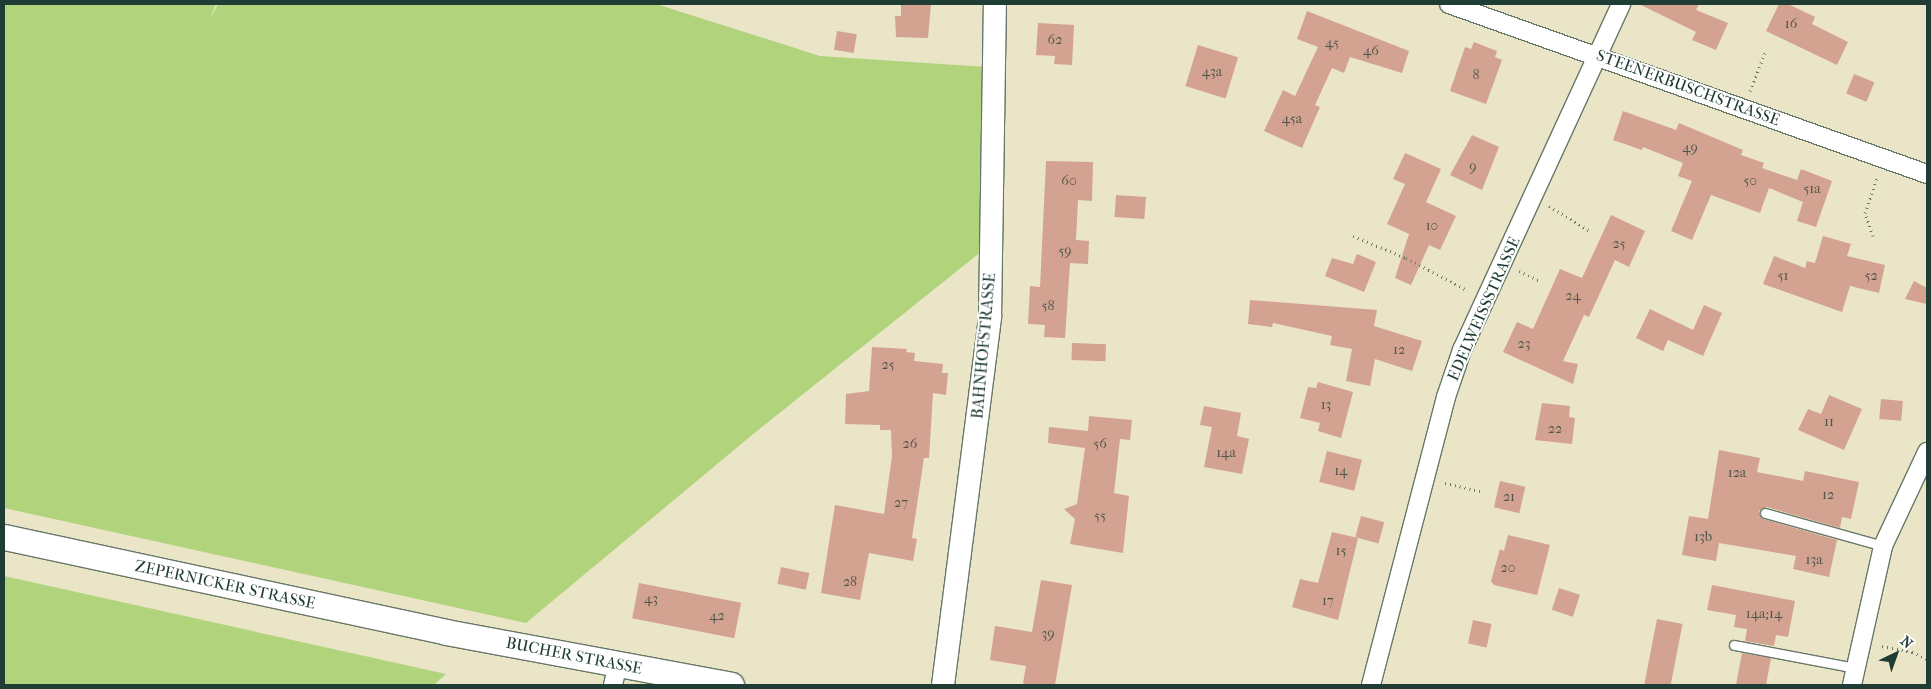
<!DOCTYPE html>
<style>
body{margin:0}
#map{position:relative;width:1931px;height:689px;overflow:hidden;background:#eae5c7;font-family:"IM FELL French Canon",serif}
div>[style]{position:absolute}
.green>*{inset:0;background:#b1d37c}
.building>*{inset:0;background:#d4a290;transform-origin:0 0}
.path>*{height:3px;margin-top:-1.5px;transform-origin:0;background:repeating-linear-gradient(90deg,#667867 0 1px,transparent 0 5px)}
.roads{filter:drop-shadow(1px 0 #667867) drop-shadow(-1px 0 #667867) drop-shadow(0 1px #667867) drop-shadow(0 -1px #667867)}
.service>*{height:9px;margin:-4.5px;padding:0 4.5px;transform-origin:4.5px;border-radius:4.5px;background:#fff}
.minor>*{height:18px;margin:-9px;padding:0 9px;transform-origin:9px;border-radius:9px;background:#fff}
.tertiary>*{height:22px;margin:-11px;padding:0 11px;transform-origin:11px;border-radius:11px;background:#fff}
.secondary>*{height:25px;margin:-12.5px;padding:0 12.5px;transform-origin:12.5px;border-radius:12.5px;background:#fff}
span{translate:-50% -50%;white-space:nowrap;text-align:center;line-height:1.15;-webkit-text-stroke:4px #fff;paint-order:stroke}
.number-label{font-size:14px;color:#4c564b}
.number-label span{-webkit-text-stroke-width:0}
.street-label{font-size:16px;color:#1f3d34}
.frame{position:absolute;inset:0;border:5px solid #1f3d34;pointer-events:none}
.north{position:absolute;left:1871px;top:629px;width:50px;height:50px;-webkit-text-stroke:4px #fff;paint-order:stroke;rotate:42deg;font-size:14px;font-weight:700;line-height:20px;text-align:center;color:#1f3d34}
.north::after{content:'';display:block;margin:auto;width:18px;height:22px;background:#1f3d34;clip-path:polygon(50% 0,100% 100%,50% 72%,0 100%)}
</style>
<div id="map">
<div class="green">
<div style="clip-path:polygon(4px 4px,216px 4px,210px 19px,218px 4px,656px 4px,820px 56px,987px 67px,992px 243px,752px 435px,526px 623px,4px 508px)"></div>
<div style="clip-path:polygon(4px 576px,446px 674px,434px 685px,4px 685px)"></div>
</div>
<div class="building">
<div style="clip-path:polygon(901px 4px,931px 4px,928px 38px,896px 37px,895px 16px,901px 16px)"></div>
<div style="clip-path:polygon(1639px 4px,1699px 4px,1696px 10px,1728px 23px,1716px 50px,1692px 40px,1696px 32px)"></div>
<div style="clip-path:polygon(1779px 4px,1788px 4px,1815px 17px,1812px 24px,1848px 42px,1837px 65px,1766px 31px)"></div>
<div style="clip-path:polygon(1307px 11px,1409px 51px,1402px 73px,1350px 57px,1344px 73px,1332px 68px,1315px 105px,1320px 107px,1302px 148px,1264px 131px,1283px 90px,1295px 96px,1318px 47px,1297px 39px)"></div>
<div style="clip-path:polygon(1038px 23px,1074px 25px,1072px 65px,1054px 64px,1055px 56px,1036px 55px)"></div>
<div style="left:837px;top:31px;width:20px;height:19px;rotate:9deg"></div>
<div style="clip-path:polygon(1474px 42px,1497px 51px,1495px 57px,1502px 60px,1486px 104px,1450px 91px,1465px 47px,1471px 49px)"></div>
<div style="left:1198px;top:45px;width:42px;height:43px;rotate:17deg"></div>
<div style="left:1854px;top:74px;width:22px;height:21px;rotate:22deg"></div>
<div style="clip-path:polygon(1623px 111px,1676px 130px,1679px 123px,1743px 150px,1741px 155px,1764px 163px,1762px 168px,1797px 180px,1801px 169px,1832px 181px,1816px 227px,1797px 221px,1803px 202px,1769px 188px,1760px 213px,1711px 195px,1692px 240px,1671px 231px,1692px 181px,1678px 176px,1683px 163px,1643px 147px,1642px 150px,1613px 140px)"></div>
<div style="clip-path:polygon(1472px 135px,1499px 147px,1482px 190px,1450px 175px)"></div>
<div style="clip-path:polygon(1405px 153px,1441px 169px,1426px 202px,1456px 216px,1440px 250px,1429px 245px,1411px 285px,1395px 278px,1409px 234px,1387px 224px,1405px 184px,1393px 179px)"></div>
<div style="clip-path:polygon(1046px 161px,1093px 162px,1092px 201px,1078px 200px,1076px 240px,1089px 241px,1088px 264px,1070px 263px,1065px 338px,1044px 337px,1045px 325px,1028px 324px,1030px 286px,1040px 287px)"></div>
<div style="left:1116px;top:195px;width:30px;height:22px;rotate:4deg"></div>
<div style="clip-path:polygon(1611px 215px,1645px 231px,1629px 267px,1615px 260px,1589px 317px,1584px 315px,1563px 361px,1578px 364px,1573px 384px,1503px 352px,1517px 322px,1533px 329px,1560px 269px,1582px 278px)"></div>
<div style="clip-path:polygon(1823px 236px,1851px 244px,1847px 256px,1885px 265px,1879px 293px,1850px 286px,1842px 312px,1763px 284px,1774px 256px,1805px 268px,1807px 261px,1815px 263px)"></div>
<div style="clip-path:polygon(1357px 254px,1376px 262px,1364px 292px,1325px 276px,1332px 258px,1353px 264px)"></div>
<div style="clip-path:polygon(1914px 281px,1927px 288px,1927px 304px,1905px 299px)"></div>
<div style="clip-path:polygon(1250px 300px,1377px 310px,1374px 326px,1422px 341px,1412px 371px,1375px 359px,1370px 386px,1346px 381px,1352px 349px,1330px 345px,1332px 336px,1273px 323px,1272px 327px,1248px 324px)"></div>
<div style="clip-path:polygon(1704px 305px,1722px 313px,1703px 356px,1668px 340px,1663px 351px,1636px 338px,1650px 309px,1693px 330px)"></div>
<div style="left:1072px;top:343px;width:34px;height:17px;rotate:2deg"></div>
<div style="clip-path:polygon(872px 347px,907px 349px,906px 352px,915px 353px,914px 361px,943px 364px,942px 373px,948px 373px,946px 395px,933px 393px,929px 458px,924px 458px,912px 538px,917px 539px,913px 561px,869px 553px,860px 600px,821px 593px,835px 505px,884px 514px,892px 456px,891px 430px,880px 430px,880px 425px,845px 424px,846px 394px,869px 391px)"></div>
<div style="clip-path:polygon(1318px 382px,1353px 392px,1341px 438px,1318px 431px,1320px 423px,1300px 418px,1308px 387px,1316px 388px)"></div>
<div style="clip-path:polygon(1829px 395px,1862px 409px,1844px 450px,1798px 430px,1808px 409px,1821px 414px)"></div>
<div style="left:1881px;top:399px;width:22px;height:20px;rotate:5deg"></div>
<div style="clip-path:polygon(1542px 403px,1570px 406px,1569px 417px,1575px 418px,1572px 444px,1535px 440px)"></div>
<div style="clip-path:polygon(1204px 406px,1241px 413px,1237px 436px,1249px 439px,1242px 474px,1204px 467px,1212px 427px,1200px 425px)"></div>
<div style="clip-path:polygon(1089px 416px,1132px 420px,1130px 440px,1120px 439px,1114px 493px,1129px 496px,1123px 553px,1070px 544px,1075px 519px,1064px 509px,1077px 504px,1085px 448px,1048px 443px,1049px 427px,1088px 431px)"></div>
<div style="clip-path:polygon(1719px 450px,1760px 458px,1757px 472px,1803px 481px,1805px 471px,1859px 482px,1851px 519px,1842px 517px,1840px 528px,1767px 507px,1759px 511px,1763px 519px,1837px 540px,1829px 577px,1793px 569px,1796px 556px,1719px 543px,1716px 561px,1682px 555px,1689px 516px,1708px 519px)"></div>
<div style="left:1327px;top:451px;width:36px;height:32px;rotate:14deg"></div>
<div style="left:1500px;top:481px;width:26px;height:27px;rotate:13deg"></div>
<div style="left:1361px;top:516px;width:24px;height:22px;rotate:15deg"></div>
<div style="clip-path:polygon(1332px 532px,1358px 538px,1338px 620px,1292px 607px,1300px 579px,1318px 583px)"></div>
<div style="clip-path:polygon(1508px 535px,1550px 545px,1537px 595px,1494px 585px,1491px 581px,1500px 549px,1504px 551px)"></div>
<div style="left:781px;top:567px;width:29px;height:17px;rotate:12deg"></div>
<div style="clip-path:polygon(1041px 580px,1072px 585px,1055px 685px,1027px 685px,1023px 683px,1026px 666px,990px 660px,995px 626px,1032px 632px)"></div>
<div style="left:639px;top:583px;width:104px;height:36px;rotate:11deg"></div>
<div style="clip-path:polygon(1712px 585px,1795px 601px,1788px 637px,1776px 635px,1774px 646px,1745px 641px,1747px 629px,1734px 627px,1736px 615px,1707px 610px)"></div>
<div style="left:1559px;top:588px;width:22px;height:23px;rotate:18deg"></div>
<div style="left:1657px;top:619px;width:26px;height:66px;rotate:11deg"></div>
<div style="left:1473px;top:620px;width:19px;height:24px;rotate:12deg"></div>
<div style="clip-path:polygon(1742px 653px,1771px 658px,1766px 685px,1736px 685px)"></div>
</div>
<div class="path">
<div style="left:1750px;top:91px;width:44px;rotate:-68.7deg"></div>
<div style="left:1549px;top:206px;width:48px;rotate:31.4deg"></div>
<div style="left:1353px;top:236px;width:57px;rotate:22.5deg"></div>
<div style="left:1406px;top:258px;width:69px;rotate:27.7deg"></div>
<div style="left:1873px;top:236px;width:24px;rotate:-109deg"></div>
<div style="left:1865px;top:213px;width:39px;rotate:-71deg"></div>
<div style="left:1519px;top:271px;width:23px;rotate:25deg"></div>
<div style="left:1445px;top:483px;width:36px;rotate:13deg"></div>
<div style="left:1882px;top:646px;width:31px;rotate:11deg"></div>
<div style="left:1912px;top:652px;width:17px;rotate:25deg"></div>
</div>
<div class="roads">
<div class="service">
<div style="left:1765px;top:513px;width:123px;rotate:15.6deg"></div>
<div style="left:1734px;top:645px;width:124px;rotate:10.7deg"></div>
</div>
<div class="minor">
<div style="left:1449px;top:4px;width:507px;rotate:19.58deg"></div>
<div style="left:613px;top:685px;width:22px;rotate:-77deg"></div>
<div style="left:1371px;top:685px;width:298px;rotate:-75.4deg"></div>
<div style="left:1446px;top:397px;width:50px;rotate:-71.2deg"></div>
<div style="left:1462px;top:350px;width:381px;rotate:-65.3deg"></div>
<div style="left:1852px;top:685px;width:142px;rotate:-77.4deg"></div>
<div style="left:1883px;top:546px;width:104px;rotate:-64.9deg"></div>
</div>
<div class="tertiary">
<div style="left:943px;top:685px;width:371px;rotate:-82.7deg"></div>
<div style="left:990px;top:317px;width:313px;rotate:-89.1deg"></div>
</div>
<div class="secondary">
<div style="left:4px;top:537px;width:452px;rotate:12.1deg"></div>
<div style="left:446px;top:632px;width:290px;rotate:10.5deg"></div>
</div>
</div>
<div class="number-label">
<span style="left:1791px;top:24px">16</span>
<span style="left:1055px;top:40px">62</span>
<span style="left:1332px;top:43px">45</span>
<span style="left:1371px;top:51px">46</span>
<span style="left:1212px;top:72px">43a</span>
<span style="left:1476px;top:75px">8</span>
<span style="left:1292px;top:119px">45a</span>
<span style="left:1690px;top:148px">49</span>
<span style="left:1473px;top:167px">9</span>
<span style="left:1069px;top:181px">60</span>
<span style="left:1750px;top:181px">50</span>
<span style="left:1812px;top:189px">51a</span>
<span style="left:1432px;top:226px">10</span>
<span style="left:1619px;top:244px">25</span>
<span style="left:1065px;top:251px">59</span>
<span style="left:1783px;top:276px">51</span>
<span style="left:1871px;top:276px">52</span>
<span style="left:1573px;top:296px">24</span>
<span style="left:1048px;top:306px">58</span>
<span style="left:1524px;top:344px">23</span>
<span style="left:1399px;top:350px">12</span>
<span style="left:888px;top:365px">25</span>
<span style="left:1326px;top:405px">13</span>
<span style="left:1829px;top:422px">11</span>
<span style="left:1555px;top:429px">22</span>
<span style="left:910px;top:444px">26</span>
<span style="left:1100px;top:444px">56</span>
<span style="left:1226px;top:453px">14a</span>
<span style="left:1341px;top:471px">14</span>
<span style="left:1737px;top:473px">12a</span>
<span style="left:1828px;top:495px">12</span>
<span style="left:1509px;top:497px">21</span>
<span style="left:901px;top:503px">27</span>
<span style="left:1100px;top:516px">55</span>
<span style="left:1703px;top:537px">13b</span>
<span style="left:1341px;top:551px">15</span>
<span style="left:1814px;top:560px">13a</span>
<span style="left:1508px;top:568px">20</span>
<span style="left:850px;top:582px">28</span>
<span style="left:651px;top:599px">43</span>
<span style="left:1328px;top:601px">17</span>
<span style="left:1764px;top:614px">14a;14</span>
<span style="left:717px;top:616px">42</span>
<span style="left:1048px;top:634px">39</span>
</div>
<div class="street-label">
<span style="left:1688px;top:88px;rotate:20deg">STEENERBUSCHSTRASSE</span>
<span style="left:1484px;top:309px;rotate:-66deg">EDELWEISSSTRASSE</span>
<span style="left:984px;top:346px;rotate:-85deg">BAHNHOFSTRASSE</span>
<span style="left:225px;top:585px;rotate:12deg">ZEPERNICKER STRASSE</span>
<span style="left:574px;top:656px;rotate:11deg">BUCHER STRASSE</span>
</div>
<div class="frame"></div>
<div class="north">N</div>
</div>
